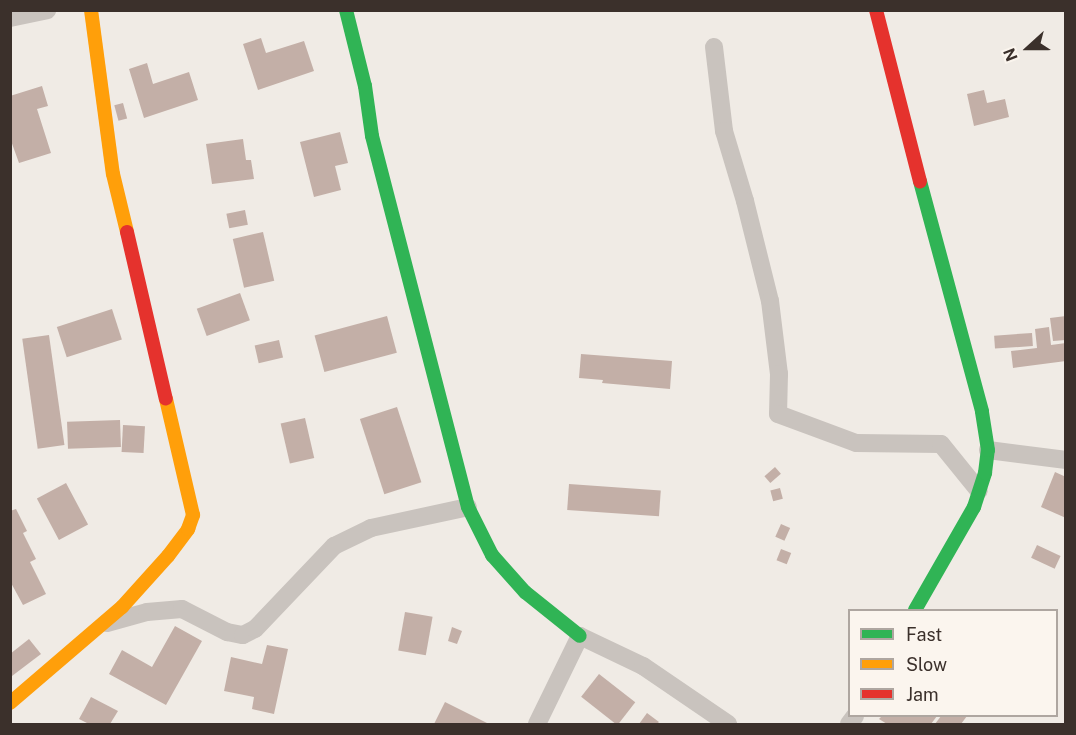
<!DOCTYPE html>
<style>
body{margin:0}
#map{position:relative;width:1076px;height:735px;overflow:hidden;background:#f0ebe5;font-family:"Public Sans",sans-serif}
div>[style]{position:absolute}
.building>*{inset:0;background:#c3afa7;transform-origin:0 0}
.street>*{height:18px;margin:-9px;padding:0 9px;transform-origin:9px;border-radius:9px;background:#c9c3be}
.fast>*{height:14px;margin:-7px;padding:0 7px;transform-origin:7px;border-radius:7px;background:#30b455}
.slow>*{height:14px;margin:-7px;padding:0 7px;transform-origin:7px;border-radius:7px;background:#ff9f0a}
.jam>*{height:14px;margin:-7px;padding:0 7px;transform-origin:7px;border-radius:7px;background:#e5322d}
span{translate:-50% -50%;white-space:nowrap;text-align:center;line-height:1.15;-webkit-text-stroke:6px #fbf5ee;paint-order:stroke}
.frame{position:absolute;inset:0;border:12px solid #3b302b;pointer-events:none}
.legend{position:absolute;left:848px;top:609px;width:210px;height:108px;box-sizing:border-box;background:#fbf5ee;border:2px solid #aea6a0;margin:0;padding:8px 10px;list-style:none;font-size:18px;color:#3b302b}
.legend li{display:flex;align-items:center;gap:12px;height:30px}
.legend b{width:30px;border:2px solid #aea6a0}
.north{position:absolute;left:998px;top:18px;width:60px;height:60px;-webkit-text-stroke:4px #fbf5ee;paint-order:stroke;rotate:249deg;font-size:16px;font-weight:700;line-height:24px;text-align:center;color:#3b302b}
.north::after{content:'';display:block;margin:auto;width:21px;height:27px;background:#3b302b;clip-path:polygon(50% 0,100% 100%,50% 72%,0 100%)}
</style>
<div id="map">
<div class="building">
<div style="clip-path:polygon(261px 38px,266px 53px,304px 41px,314px 71px,258px 90px,243px 44px)"></div>
<div style="clip-path:polygon(147px 63px,153px 84px,189px 72px,198px 100px,144px 118px,129px 69px)"></div>
<div style="clip-path:polygon(42px 86px,48px 106px,37px 109px,51px 153px,19px 163px,10px 138px,10px 96px)"></div>
<div style="clip-path:polygon(984px 90px,987px 103px,1005px 99px,1009px 117px,974px 126px,967px 94px)"></div>
<div style="left:123px;top:103px;width:16px;height:9px;rotate:75deg"></div>
<div style="clip-path:polygon(340px 132px,348px 163px,335px 166px,341px 190px,314px 197px,300px 142px)"></div>
<div style="clip-path:polygon(243px 139px,246px 160px,251px 160px,254px 179px,212px 184px,206px 144px)"></div>
<div style="left:245px;top:210px;width:15px;height:19px;rotate:79deg"></div>
<div style="left:263px;top:232px;width:50px;height:31px;rotate:77deg"></div>
<div style="left:240px;top:293px;width:29px;height:46px;rotate:70deg"></div>
<div style="left:112px;top:309px;width:32px;height:58px;rotate:72deg"></div>
<div style="left:387px;top:316px;width:38px;height:75px;rotate:75deg"></div>
<div style="clip-path:polygon(1066px 316px,1066px 340px,1053px 341px,1050px 318px)"></div>
<div style="clip-path:polygon(1049px 327px,1051px 345px,1066px 343px,1066px 361px,1013px 368px,1011px 351px,1037px 348px,1035px 329px)"></div>
<div style="left:1032px;top:333px;width:13px;height:38px;rotate:86deg"></div>
<div style="left:49px;top:335px;width:111px;height:27px;rotate:82deg"></div>
<div style="left:279px;top:340px;width:18px;height:25px;rotate:77deg"></div>
<div style="clip-path:polygon(581px 354px,672px 361px,670px 389px,602px 383px,603px 380px,579px 378px)"></div>
<div style="left:397px;top:407px;width:79px;height:39px;rotate:72deg"></div>
<div style="left:305px;top:418px;width:41px;height:25px;rotate:77deg"></div>
<div style="left:120px;top:420px;width:27px;height:53px;rotate:88deg"></div>
<div style="left:123px;top:425px;width:22px;height:27px;rotate:3deg"></div>
<div style="left:775px;top:467px;width:9px;height:14px;rotate:49deg"></div>
<div style="clip-path:polygon(1055px 472px,1066px 477px,1066px 518px,1041px 507px)"></div>
<div style="left:66px;top:483px;width:47px;height:33px;rotate:62deg"></div>
<div style="left:569px;top:484px;width:92px;height:26px;rotate:4deg"></div>
<div style="left:780px;top:488px;width:11px;height:10px;rotate:75deg"></div>
<div style="clip-path:polygon(16px 509px,27px 531px,23px 533px,36px 559px,30px 562px,46px 594px,23px 605px,10px 581px,10px 511px)"></div>
<div style="left:781px;top:524px;width:10px;height:14px;rotate:24deg"></div>
<div style="left:1037px;top:545px;width:26px;height:14px;rotate:25deg"></div>
<div style="left:781px;top:549px;width:11px;height:12px;rotate:22deg"></div>
<div style="left:405px;top:612px;width:28px;height:39px;rotate:10deg"></div>
<div style="clip-path:polygon(175px 626px,202px 641px,166px 705px,109px 674px,122px 650px,152px 667px)"></div>
<div style="clip-path:polygon(452px 627px,462px 631px,457px 644px,448px 641px)"></div>
<div style="clip-path:polygon(29px 639px,41px 654px,12px 676px,10px 654px)"></div>
<div style="clip-path:polygon(267px 645px,288px 649px,274px 714px,252px 709px,254px 697px,224px 691px,231px 657px,262px 664px)"></div>
<div style="left:599px;top:674px;width:46px;height:29px;rotate:38deg"></div>
<div style="clip-path:polygon(91px 697px,118px 711px,110px 724px,89px 724px,79px 719px)"></div>
<div style="clip-path:polygon(445px 702px,487px 723px,486px 724px,434px 724px)"></div>
<div style="clip-path:polygon(647px 713px,659px 722px,657px 724px,639px 724px)"></div>
<div style="clip-path:polygon(882px 716px,937px 716px,931px 724px,887px 724px,879px 719px)"></div>
<div style="clip-path:polygon(941px 716px,967px 716px,961px 724px,935px 724px)"></div>
</div>
<div class="street">
<div style="left:10px;top:18px;width:38px;rotate:-12deg"></div>
<div style="left:714px;top:47px;width:85px;rotate:83.2deg"></div>
<div style="left:724px;top:131px;width:73px;rotate:73.3deg"></div>
<div style="left:745px;top:201px;width:103px;rotate:76deg"></div>
<div style="left:770px;top:301px;width:74px;rotate:83deg"></div>
<div style="left:779px;top:374px;width:40px;rotate:91.4deg"></div>
<div style="left:778px;top:414px;width:83px;rotate:20.4deg"></div>
<div style="left:856px;top:443px;width:85px;rotate:0.7deg"></div>
<div style="left:941px;top:444px;width:60px;rotate:51deg"></div>
<div style="left:988px;top:450px;width:79px;rotate:7.3deg"></div>
<div style="left:107px;top:623px;width:41px;rotate:-15.4deg"></div>
<div style="left:147px;top:612px;width:35px;rotate:-5deg"></div>
<div style="left:182px;top:609px;width:51px;rotate:27.1deg"></div>
<div style="left:227px;top:632px;width:16px;rotate:11deg"></div>
<div style="left:243px;top:635px;width:13px;rotate:-27deg"></div>
<div style="left:255px;top:629px;width:115px;rotate:-46.4deg"></div>
<div style="left:334px;top:546px;width:41px;rotate:-25.9deg"></div>
<div style="left:371px;top:528px;width:99px;rotate:-12.2deg"></div>
<div style="left:537px;top:724px;width:98px;rotate:-64deg"></div>
<div style="left:580px;top:636px;width:70px;rotate:25.5deg"></div>
<div style="left:643px;top:666px;width:103px;rotate:34.3deg"></div>
<div style="left:849px;top:724px;width:10px;rotate:-53deg"></div>
</div>
<div class="fast">
<div style="left:346px;top:10px;width:78px;rotate:76deg"></div>
<div style="left:365px;top:86px;width:50px;rotate:82deg"></div>
<div style="left:372px;top:136px;width:383px;rotate:75.5deg"></div>
<div style="left:468px;top:507px;width:54px;rotate:63.4deg"></div>
<div style="left:492px;top:555px;width:50px;rotate:48.3deg"></div>
<div style="left:525px;top:592px;width:70px;rotate:38.7deg"></div>
<div style="left:915px;top:610px;width:119px;rotate:-60.2deg"></div>
<div style="left:974px;top:507px;width:36px;rotate:-72deg"></div>
<div style="left:985px;top:473px;width:23px;rotate:-83deg"></div>
<div style="left:988px;top:450px;width:39px;rotate:-99deg"></div>
<div style="left:982px;top:411px;width:238px;rotate:-105.1deg"></div>
</div>
<div class="slow">
<div style="left:91px;top:10px;width:165px;rotate:82.4deg"></div>
<div style="left:113px;top:174px;width:60px;rotate:76.4deg"></div>
<div style="left:10px;top:703px;width:148px;rotate:-40.6deg"></div>
<div style="left:122px;top:607px;width:69px;rotate:-48deg"></div>
<div style="left:168px;top:556px;width:34px;rotate:-53deg"></div>
<div style="left:188px;top:529px;width:15px;rotate:-70deg"></div>
<div style="left:193px;top:515px;width:119px;rotate:-103.1deg"></div>
</div>
<div class="jam">
<div style="left:876px;top:10px;width:177px;rotate:75.6deg"></div>
<div style="left:127px;top:232px;width:171px;rotate:76.9deg"></div>
</div>
<div class="frame"></div>
<ul class="legend">
<li><b style="height:8px;background:#30b455"></b>Fast</li>
<li><b style="height:8px;background:#ff9f0a"></b>Slow</li>
<li><b style="height:8px;background:#e5322d"></b>Jam</li>
</ul>
<div class="north">N</div>
</div>
